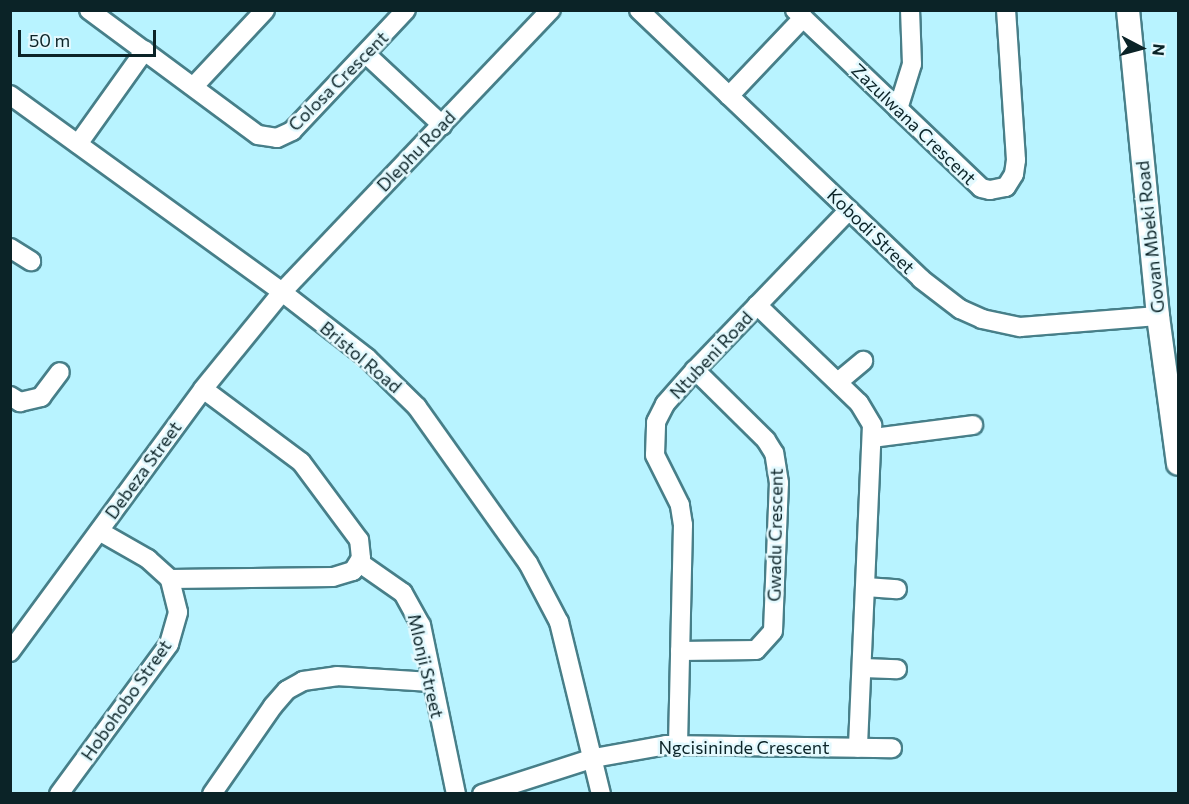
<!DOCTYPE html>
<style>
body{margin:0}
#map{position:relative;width:1189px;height:804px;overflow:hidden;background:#b8f3ff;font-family:Commissioner,sans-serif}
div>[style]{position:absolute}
.roads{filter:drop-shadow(2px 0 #477f89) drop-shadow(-2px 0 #477f89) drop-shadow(0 2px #477f89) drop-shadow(0 -2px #477f89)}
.minor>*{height:18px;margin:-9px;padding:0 9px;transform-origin:9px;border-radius:9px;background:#fff}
.major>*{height:22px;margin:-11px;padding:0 11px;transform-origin:11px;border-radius:11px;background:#fff}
span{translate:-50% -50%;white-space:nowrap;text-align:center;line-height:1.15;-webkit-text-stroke:5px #e3f9fe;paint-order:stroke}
.street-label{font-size:18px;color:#0b2327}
.frame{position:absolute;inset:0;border:12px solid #0b2327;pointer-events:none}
.north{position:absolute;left:1111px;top:18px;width:60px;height:60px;-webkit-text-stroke:4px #e3f9fe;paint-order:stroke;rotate:96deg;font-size:16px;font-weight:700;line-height:24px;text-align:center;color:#0b2327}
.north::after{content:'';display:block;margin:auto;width:21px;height:27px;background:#0b2327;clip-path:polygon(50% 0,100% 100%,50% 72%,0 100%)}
.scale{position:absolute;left:18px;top:30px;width:138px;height:27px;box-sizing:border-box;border:3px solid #0b2327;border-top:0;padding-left:8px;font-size:18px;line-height:21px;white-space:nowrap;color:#0b2327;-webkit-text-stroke:4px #e3f9fe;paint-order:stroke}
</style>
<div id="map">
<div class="roads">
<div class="minor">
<div style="left:89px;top:10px;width:210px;rotate:36.5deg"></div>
<div style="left:258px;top:135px;width:19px;rotate:9deg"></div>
<div style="left:277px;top:138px;width:17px;rotate:-25deg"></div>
<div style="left:292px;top:131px;width:166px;rotate:-46.7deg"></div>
<div style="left:639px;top:10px;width:390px;rotate:43.6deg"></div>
<div style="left:921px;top:279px;width:49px;rotate:37.6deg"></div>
<div style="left:960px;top:309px;width:24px;rotate:24deg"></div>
<div style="left:982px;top:319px;width:39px;rotate:12deg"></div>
<div style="left:1020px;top:327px;width:138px;rotate:-4.6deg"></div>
<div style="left:795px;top:10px;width:257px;rotate:43.7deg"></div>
<div style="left:981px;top:188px;width:9px;rotate:13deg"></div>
<div style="left:990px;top:190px;width:16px;rotate:-11deg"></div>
<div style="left:1006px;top:187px;width:15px;rotate:-58deg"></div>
<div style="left:1014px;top:174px;width:14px;rotate:-82deg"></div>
<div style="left:1016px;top:160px;width:150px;rotate:-93.8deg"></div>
<div style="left:367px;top:55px;width:103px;rotate:43deg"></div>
<div style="left:194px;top:86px;width:104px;rotate:-46.9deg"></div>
<div style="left:10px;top:95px;width:336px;rotate:35.9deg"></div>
<div style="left:282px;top:292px;width:108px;rotate:37.8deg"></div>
<div style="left:367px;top:358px;width:70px;rotate:44.4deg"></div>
<div style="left:417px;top:407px;width:191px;rotate:54.6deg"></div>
<div style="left:528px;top:563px;width:67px;rotate:62.3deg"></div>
<div style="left:559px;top:622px;width:177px;rotate:76.3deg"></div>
<div style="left:729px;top:96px;width:108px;rotate:-46.5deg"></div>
<div style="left:898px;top:109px;width:47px;rotate:-72.7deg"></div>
<div style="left:912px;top:64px;width:54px;rotate:-92.1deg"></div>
<div style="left:78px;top:144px;width:115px;rotate:-54.5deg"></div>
<div style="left:10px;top:248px;width:25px;rotate:32deg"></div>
<div style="left:757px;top:305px;width:141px;rotate:43.9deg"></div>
<div style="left:859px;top:403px;width:26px;rotate:59deg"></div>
<div style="left:872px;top:425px;width:323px;rotate:92.5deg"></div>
<div style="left:838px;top:382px;width:33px;rotate:-40deg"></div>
<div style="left:10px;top:396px;width:12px;rotate:31deg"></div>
<div style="left:20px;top:402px;width:22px;rotate:-13deg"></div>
<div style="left:41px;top:397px;width:31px;rotate:-53deg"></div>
<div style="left:873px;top:438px;width:101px;rotate:-7.4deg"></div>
<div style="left:360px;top:563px;width:52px;rotate:34.9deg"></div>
<div style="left:403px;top:593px;width:37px;rotate:61deg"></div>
<div style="left:421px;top:625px;width:173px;rotate:78.3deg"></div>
<div style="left:170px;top:579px;width:163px;rotate:-0.7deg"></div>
<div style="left:333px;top:577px;width:21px;rotate:-17deg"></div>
<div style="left:353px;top:571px;width:15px;rotate:-58deg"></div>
<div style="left:361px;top:558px;width:18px;rotate:-96deg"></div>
<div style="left:359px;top:540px;width:97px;rotate:-126.6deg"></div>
<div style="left:301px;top:462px;width:122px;rotate:-143.3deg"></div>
<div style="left:866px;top:587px;width:31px;rotate:4deg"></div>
<div style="left:680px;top:651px;width:76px;rotate:-0.8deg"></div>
<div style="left:756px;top:650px;width:25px;rotate:-48deg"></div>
<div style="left:773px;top:631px;width:148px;rotate:-87.7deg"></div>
<div style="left:779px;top:483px;width:30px;rotate:-99deg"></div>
<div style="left:774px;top:453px;width:15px;rotate:-122deg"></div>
<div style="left:766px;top:440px;width:100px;rotate:-135.4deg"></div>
<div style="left:10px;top:652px;width:326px;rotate:-53.7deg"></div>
<div style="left:203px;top:389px;width:125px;rotate:-50.8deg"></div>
<div style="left:282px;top:292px;width:390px;rotate:-46.4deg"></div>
<div style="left:863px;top:668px;width:34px;rotate:2deg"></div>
<div style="left:678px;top:745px;width:220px;rotate:-88.7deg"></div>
<div style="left:683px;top:525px;width:20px;rotate:-99deg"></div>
<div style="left:680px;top:505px;width:56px;rotate:-116.6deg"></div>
<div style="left:655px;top:455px;width:33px;rotate:-88deg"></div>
<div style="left:656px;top:422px;width:20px;rotate:-63deg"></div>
<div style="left:665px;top:404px;width:45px;rotate:-48.6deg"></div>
<div style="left:695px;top:370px;width:222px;rotate:-46.1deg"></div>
<div style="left:59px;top:794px;width:186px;rotate:-53.7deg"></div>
<div style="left:169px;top:644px;width:33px;rotate:-74deg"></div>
<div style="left:178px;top:612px;width:34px;rotate:-104deg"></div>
<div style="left:170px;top:579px;width:30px;rotate:-138deg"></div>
<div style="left:148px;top:559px;width:56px;rotate:-150.3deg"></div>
<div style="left:212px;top:794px;width:107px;rotate:-55.3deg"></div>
<div style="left:273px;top:706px;width:21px;rotate:-49deg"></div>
<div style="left:287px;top:690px;width:18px;rotate:-29deg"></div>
<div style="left:303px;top:681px;width:34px;rotate:-8deg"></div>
<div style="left:337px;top:676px;width:93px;rotate:3.7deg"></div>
<div style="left:482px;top:794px;width:118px;rotate:-17.8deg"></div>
<div style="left:594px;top:758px;width:73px;rotate:-10.2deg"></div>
<div style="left:666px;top:745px;width:226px;rotate:0.8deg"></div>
</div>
<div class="major">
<div style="left:1128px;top:10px;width:307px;rotate:84.4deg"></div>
<div style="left:1158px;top:316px;width:149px;rotate:82.3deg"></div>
</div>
</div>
<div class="street-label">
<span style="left:338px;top:81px;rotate:-45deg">Colosa Crescent</span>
<span style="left:914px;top:124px;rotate:44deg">Zazulwana Crescent</span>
<span style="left:416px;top:151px;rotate:-46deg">Dlephu Road</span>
<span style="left:871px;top:231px;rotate:44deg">Kobodi Street</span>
<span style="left:1150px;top:237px;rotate:-96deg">Govan Mbeki Road</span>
<span style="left:711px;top:355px;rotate:-47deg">Ntubeni Road</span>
<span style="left:361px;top:357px;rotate:40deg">Bristol Road</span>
<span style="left:143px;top:470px;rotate:-54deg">Debeza Street</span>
<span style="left:775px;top:535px;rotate:-89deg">Gwadu Crescent</span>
<span style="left:426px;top:666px;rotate:77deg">Mlonji Street</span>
<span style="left:126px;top:700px;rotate:-55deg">Hobohobo Street</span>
<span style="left:744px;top:747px">Ngcisininde Crescent</span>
</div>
<div class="frame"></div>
<div class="north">N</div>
<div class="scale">50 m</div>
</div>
